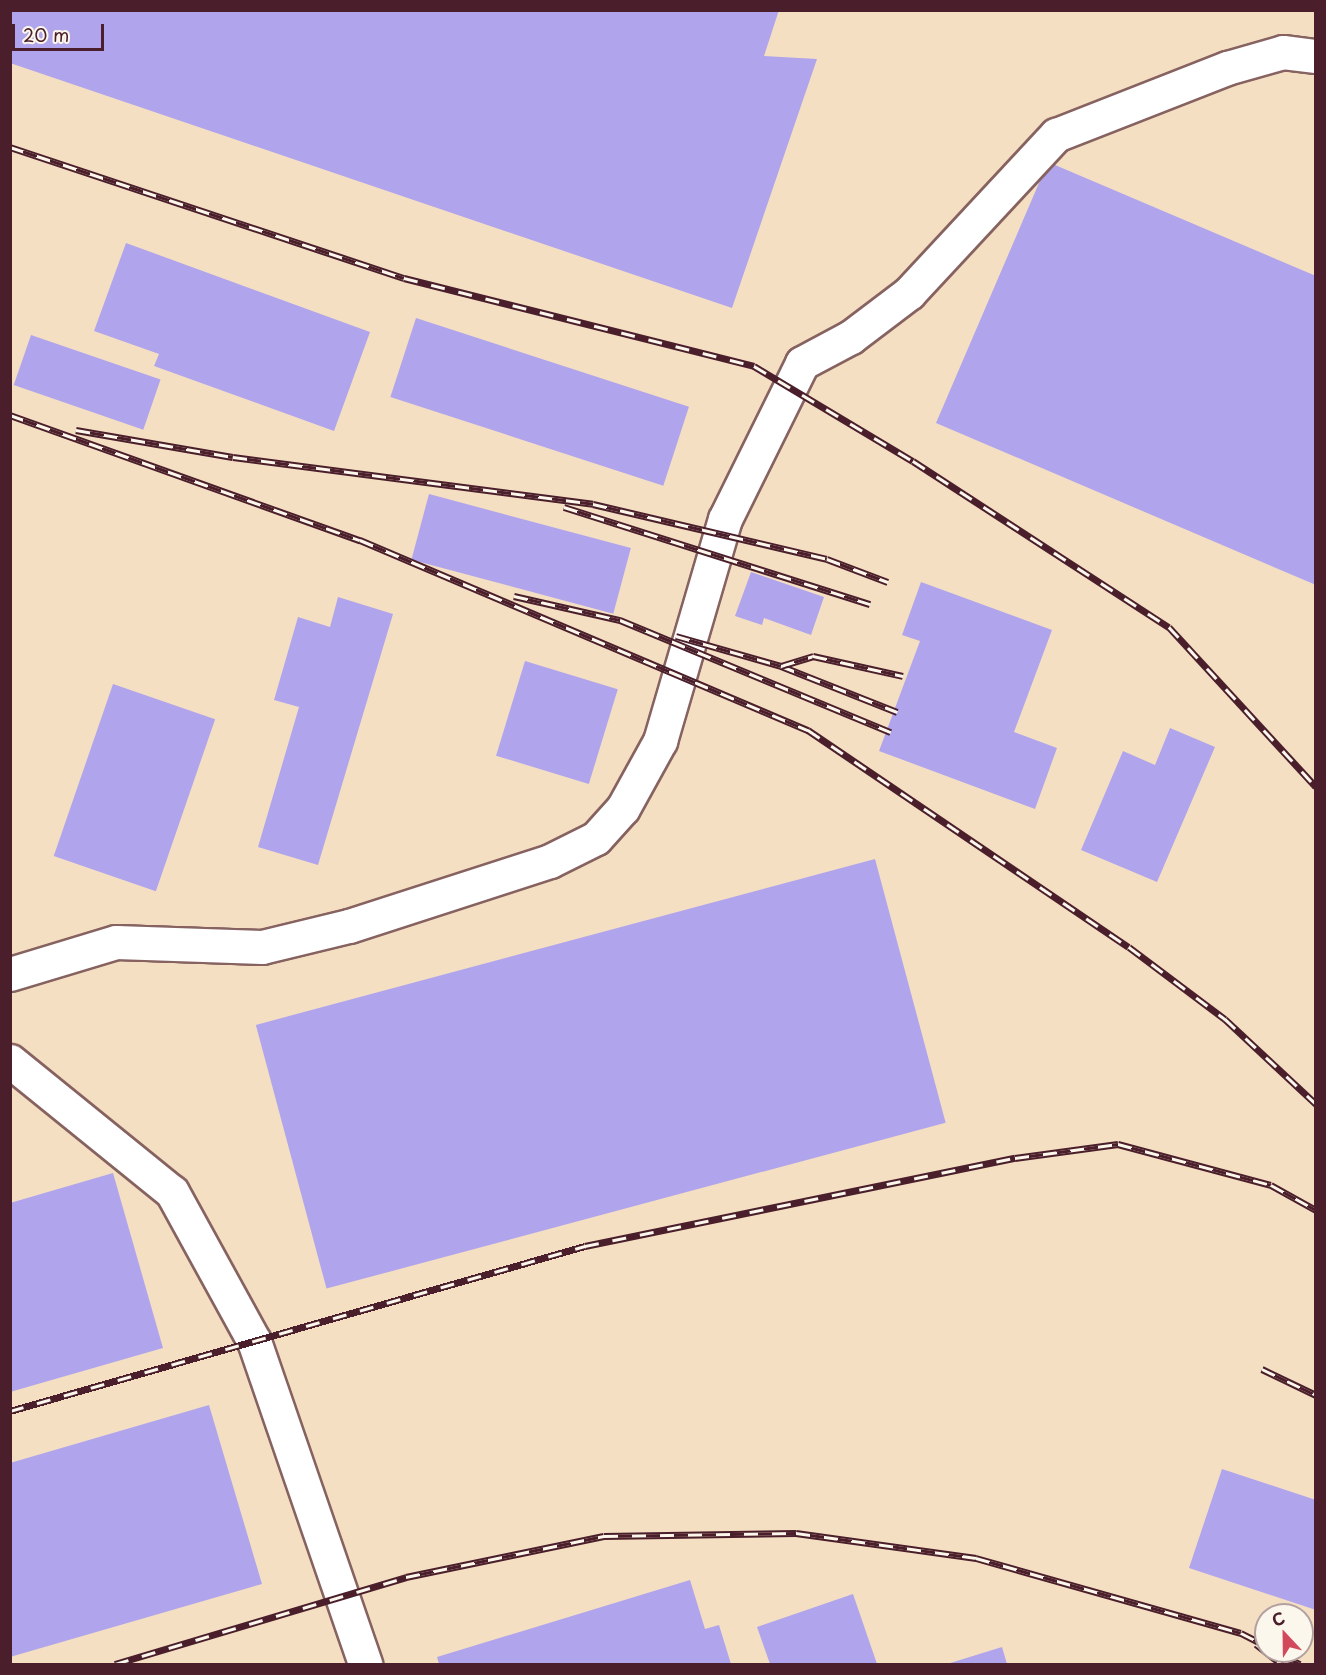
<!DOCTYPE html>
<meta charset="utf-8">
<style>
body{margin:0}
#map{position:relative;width:1326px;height:1675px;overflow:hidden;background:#f4dfc3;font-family:"Playpen Sans",sans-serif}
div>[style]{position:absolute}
.building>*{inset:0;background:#b0a5ec;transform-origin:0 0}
.roads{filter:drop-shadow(2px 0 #866260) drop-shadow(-2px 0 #866260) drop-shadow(0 2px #866260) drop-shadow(0 -2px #866260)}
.minor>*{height:33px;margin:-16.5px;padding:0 16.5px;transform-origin:16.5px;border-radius:16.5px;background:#fff}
.rail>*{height:7px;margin-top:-3.5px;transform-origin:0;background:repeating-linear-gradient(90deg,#fbf7ec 0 14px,#4a1f2b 0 28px);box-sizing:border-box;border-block:2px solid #4a1f2b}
span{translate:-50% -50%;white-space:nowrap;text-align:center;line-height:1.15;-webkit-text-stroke:4.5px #fbf7ec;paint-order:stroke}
.frame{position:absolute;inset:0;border:12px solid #4a1f2b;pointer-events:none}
.north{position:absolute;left:1254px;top:1603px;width:60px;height:60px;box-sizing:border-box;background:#fbf7ec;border:2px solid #b4a19f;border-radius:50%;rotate:338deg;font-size:16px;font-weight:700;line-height:24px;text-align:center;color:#4a1f2b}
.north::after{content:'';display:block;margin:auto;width:21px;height:27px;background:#d1495b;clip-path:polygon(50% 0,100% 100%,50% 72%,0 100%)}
.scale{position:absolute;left:12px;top:24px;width:92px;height:27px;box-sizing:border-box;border:3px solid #4a1f2b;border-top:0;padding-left:8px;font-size:18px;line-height:21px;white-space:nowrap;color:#4a1f2b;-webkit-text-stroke:4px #fbf7ec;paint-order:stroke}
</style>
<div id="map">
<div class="building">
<div style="clip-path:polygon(10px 10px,779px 10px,764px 56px,817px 59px,732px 308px,10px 63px)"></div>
<div style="clip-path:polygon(1048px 162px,1316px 276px,1316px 585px,936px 423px)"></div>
<div style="clip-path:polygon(126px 243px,370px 332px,334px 431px,154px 366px,159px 354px,94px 331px)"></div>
<div style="left:416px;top:318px;width:287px;height:83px;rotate:18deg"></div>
<div style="left:31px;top:335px;width:137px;height:53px;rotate:19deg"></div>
<div style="left:429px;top:494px;width:209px;height:68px;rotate:15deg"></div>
<div style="clip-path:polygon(751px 572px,824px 597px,811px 635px,764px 618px,762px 625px,735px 616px)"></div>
<div style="clip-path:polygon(921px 582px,1052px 630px,1014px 732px,1057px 748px,1035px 809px,879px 751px,920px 641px,902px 635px)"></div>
<div style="clip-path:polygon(338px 597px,393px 614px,318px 865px,258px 847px,299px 707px,274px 700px,298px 617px,330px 627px)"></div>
<div style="left:525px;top:661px;width:97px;height:99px;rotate:17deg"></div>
<div style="left:113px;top:684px;width:108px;height:182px;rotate:19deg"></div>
<div style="clip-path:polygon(1170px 728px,1215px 747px,1157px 882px,1081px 850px,1123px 751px,1155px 765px)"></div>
<div style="left:875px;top:859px;width:273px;height:641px;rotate:75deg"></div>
<div style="clip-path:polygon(113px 1173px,163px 1348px,10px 1392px,10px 1203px)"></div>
<div style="clip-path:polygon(209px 1405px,262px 1584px,10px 1657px,10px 1463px)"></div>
<div style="clip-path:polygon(1222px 1469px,1316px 1500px,1316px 1610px,1189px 1568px)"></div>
<div style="clip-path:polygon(690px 1580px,705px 1629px,719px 1625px,731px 1664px,439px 1664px,437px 1657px)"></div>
<div style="clip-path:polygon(853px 1594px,877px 1664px,770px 1664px,757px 1627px)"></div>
<div style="clip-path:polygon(1002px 1647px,1007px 1664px,947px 1664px)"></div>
</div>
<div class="roads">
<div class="minor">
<div style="left:10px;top:974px;width:111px;rotate:-16.8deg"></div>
<div style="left:116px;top:942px;width:146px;rotate:2deg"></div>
<div style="left:262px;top:947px;width:89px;rotate:-13.6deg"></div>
<div style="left:349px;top:926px;width:211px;rotate:-17.9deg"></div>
<div style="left:550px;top:861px;width:51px;rotate:-26.6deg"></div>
<div style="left:596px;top:838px;width:40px;rotate:-48deg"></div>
<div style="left:623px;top:808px;width:77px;rotate:-61.1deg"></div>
<div style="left:660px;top:741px;width:231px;rotate:-73.7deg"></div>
<div style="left:725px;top:519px;width:174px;rotate:-63.7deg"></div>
<div style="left:802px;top:363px;width:55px;rotate:-28deg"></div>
<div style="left:851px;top:337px;width:73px;rotate:-37.2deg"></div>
<div style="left:909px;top:293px;width:216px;rotate:-47.1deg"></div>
<div style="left:1056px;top:135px;width:184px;rotate:-21.4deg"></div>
<div style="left:1227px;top:68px;width:58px;rotate:-15.9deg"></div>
<div style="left:1283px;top:52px;width:33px;rotate:7deg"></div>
<div style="left:10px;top:1061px;width:208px;rotate:39deg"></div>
<div style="left:172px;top:1192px;width:170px;rotate:61.2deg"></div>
<div style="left:254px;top:1341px;width:342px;rotate:71deg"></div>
</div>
</div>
<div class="rail">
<div style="left:10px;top:147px;width:415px;rotate:18.4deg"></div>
<div style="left:404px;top:278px;width:361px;rotate:14.1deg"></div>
<div style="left:754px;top:366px;width:185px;rotate:30.9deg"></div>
<div style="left:913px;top:461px;width:305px;rotate:33deg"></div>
<div style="left:1169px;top:627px;width:217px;rotate:47.4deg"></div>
<div style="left:10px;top:415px;width:372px;rotate:19.7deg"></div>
<div style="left:360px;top:540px;width:487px;rotate:23deg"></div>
<div style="left:808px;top:730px;width:387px;rotate:34.1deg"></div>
<div style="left:1129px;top:947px;width:120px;rotate:36.9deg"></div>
<div style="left:1225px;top:1019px;width:125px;rotate:43deg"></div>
<div style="left:76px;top:430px;width:159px;rotate:9.8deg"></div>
<div style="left:233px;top:457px;width:363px;rotate:7.4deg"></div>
<div style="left:593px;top:504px;width:240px;rotate:13.2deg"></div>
<div style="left:827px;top:559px;width:65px;rotate:20.7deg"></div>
<div style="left:564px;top:507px;width:321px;rotate:17.6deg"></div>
<div style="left:514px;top:596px;width:109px;rotate:12.8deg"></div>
<div style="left:620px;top:620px;width:293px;rotate:22.5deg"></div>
<div style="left:676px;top:636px;width:109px;rotate:15.9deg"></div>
<div style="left:781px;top:666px;width:125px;rotate:21.6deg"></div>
<div style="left:781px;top:666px;width:34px;rotate:-17deg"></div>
<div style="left:813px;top:656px;width:92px;rotate:12.5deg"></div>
<div style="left:1262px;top:1369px;width:60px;rotate:25.7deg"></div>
<div style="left:10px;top:1411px;width:598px;rotate:-16.01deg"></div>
<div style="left:585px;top:1246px;width:439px;rotate:-11.6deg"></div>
<div style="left:1015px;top:1158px;width:104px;rotate:-7.7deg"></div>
<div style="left:1118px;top:1144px;width:158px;rotate:15deg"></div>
<div style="left:1271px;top:1185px;width:51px;rotate:29.1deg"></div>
<div style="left:1256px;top:1644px;width:33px;rotate:38deg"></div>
<div style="left:1274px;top:1651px;width:29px;rotate:27deg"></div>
<div style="left:115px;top:1664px;width:304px;rotate:-16.6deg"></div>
<div style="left:406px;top:1577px;width:202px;rotate:-11.7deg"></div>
<div style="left:604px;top:1536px;width:192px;rotate:-0.9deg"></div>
<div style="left:796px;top:1533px;width:182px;rotate:7.9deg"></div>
<div style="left:976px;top:1558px;width:275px;rotate:15.8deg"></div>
<div style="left:1241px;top:1633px;width:28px;rotate:27deg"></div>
</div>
<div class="frame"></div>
<div class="north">С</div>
<div class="scale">20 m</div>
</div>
